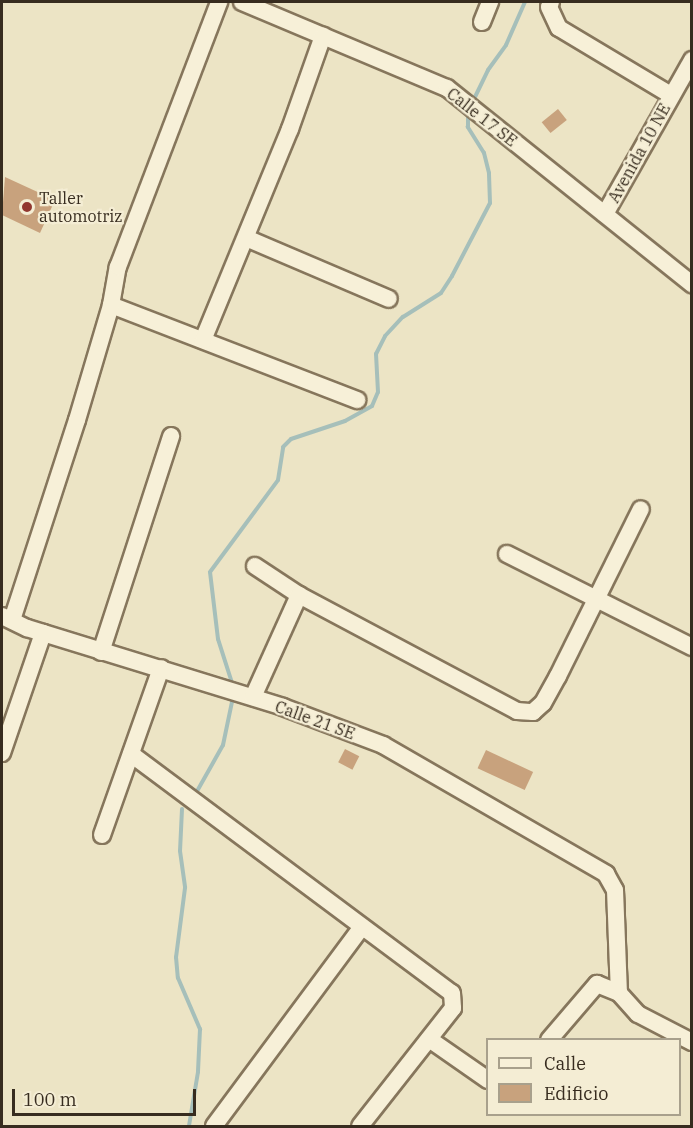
<!DOCTYPE html>
<style>
body{margin:0}
#map{position:relative;width:693px;height:1128px;overflow:hidden;background:#ece4c5;font-family:"IBM Plex Serif",serif}
div>[style]{position:absolute}
[style*='--x']{left:calc(var(--x)*1px);top:calc(var(--y)*1px);width:calc(var(--w)*1px);rotate:calc(var(--a)*1deg)}
.stream>*{height:4px;margin:-2px;padding:0 2px;transform-origin:2px;border-radius:2px;background:#a6bfba}
.building>*{inset:0;background:#c8a27d;transform-origin:0 0}
.roads{filter:drop-shadow(2px 0 #86765c) drop-shadow(-2px 0 #86765c) drop-shadow(0 2px #86765c) drop-shadow(0 -2px #86765c)}
.minor>*{height:16px;margin:-8px;padding:0 8px;transform-origin:8px;border-radius:8px;background:#f7f0d8}
.dots>*{width:16px;height:16px;translate:-50% -50%;box-sizing:border-box;border:3px solid #f4edd4;border-radius:50%}
span{translate:-50% -50%;white-space:nowrap;text-align:center;line-height:1.15;-webkit-text-stroke:4.5px #f4edd4;paint-order:stroke}
.street-label{font-size:16px;color:#372c1f}
.poi-label{font-size:16px;color:#372c1f}
.left{translate:0 -50%;text-align:left}
.frame{position:absolute;inset:0;border:3px solid #372c1f;pointer-events:none}
.legend{position:absolute;left:486px;top:1038px;width:195px;height:78px;box-sizing:border-box;background:#f4edd4;border:2px solid #a8a08c;margin:0;padding:8px 10px;list-style:none;font-size:18px;color:#372c1f}
.legend li{display:flex;align-items:center;gap:12px;height:30px}
.legend b{width:30px;border:2px solid #a8a08c}
.scale{position:absolute;left:12px;top:1089px;width:184px;height:27px;box-sizing:border-box;border:3px solid #372c1f;border-top:0;padding-left:8px;font-size:18px;line-height:21px;white-space:nowrap;color:#372c1f;-webkit-text-stroke:4px #f4edd4;paint-order:stroke}
</style>
<div id="map">
<div class="stream">
<i style="--x:474;--y:99;--w:32;--a:-64"></i>
<i style="--x:488;--y:70;--w:31;--a:-54"></i>
<i style="--x:506;--y:45;--w:47;--a:-66.2"></i>
<i style="--x:233;--y:686;--w:49;--a:-107.7"></i>
<i style="--x:218;--y:639;--w:67;--a:-96.8"></i>
<i style="--x:210;--y:572;--w:114;--a:-53.5"></i>
<i style="--x:278;--y:480;--w:33;--a:-81"></i>
<i style="--x:283;--y:447;--w:11;--a:-45"></i>
<i style="--x:291;--y:439;--w:57;--a:-18.4"></i>
<i style="--x:345;--y:421;--w:31;--a:-29"></i>
<i style="--x:372;--y:406;--w:15;--a:-67"></i>
<i style="--x:378;--y:392;--w:38;--a:-93"></i>
<i style="--x:376;--y:354;--w:20;--a:-63"></i>
<i style="--x:385;--y:336;--w:26;--a:-47"></i>
<i style="--x:403;--y:317;--w:45;--a:-32.3"></i>
<i style="--x:441;--y:293;--w:20;--a:-57"></i>
<i style="--x:452;--y:276;--w:82;--a:-62.5"></i>
<i style="--x:490;--y:203;--w:30;--a:-92"></i>
<i style="--x:489;--y:173;--w:21;--a:-104"></i>
<i style="--x:484;--y:153;--w:31;--a:-122"></i>
<i style="--x:468;--y:127;--w:14;--a:-90"></i>
<i style="--x:196;--y:793;--w:55;--a:-60.6"></i>
<i style="--x:223;--y:745;--w:44;--a:-78.2"></i>
<i style="--x:182;--y:809;--w:42;--a:92.7"></i>
<i style="--x:180;--y:851;--w:37;--a:82"></i>
<i style="--x:185;--y:888;--w:70;--a:97.4"></i>
<i style="--x:176;--y:957;--w:21;--a:85"></i>
<i style="--x:178;--y:978;--w:56;--a:66.7"></i>
<i style="--x:200;--y:1029;--w:43;--a:92.7"></i>
<i style="--x:198;--y:1072;--w:55;--a:99.5"></i>
</div>
<div class="building">
<i style="left:558px;top:109px;width:14px;height:21px;rotate:51deg"></i>
<i style="clip-path:polygon(5px 177px,55px 200px,40px 233px,2px 215px)"></i>
<i style="left:345px;top:749px;width:16px;height:15px;rotate:27deg"></i>
<i style="left:486px;top:750px;width:52px;height:20px;rotate:25deg"></i>
</div>
<div class="roads">
<div class="minor">
<i style="--x:242;--y:2;--w:222;--a:22.8"></i>
<i style="--x:447;--y:88;--w:314;--a:38.7"></i>
<i style="--x:551;--y:2;--w:5;--a:112"></i>
<i style="--x:549;--y:7;--w:23;--a:65"></i>
<i style="--x:559;--y:28;--w:131;--a:30.9"></i>
<i style="--x:482;--y:22;--w:22;--a:-68"></i>
<i style="--x:605;--y:214;--w:177;--a:-60.5"></i>
<i style="--x:246;--y:238;--w:155;--a:23.1"></i>
<i style="--x:111;--y:305;--w:264;--a:21.1"></i>
<i style="--x:203;--y:340;--w:228;--a:-67.6"></i>
<i style="--x:290;--y:129;--w:99;--a:-70.5"></i>
<i style="--x:507;--y:554;--w:207;--a:26.7"></i>
<i style="--x:255;--y:566;--w:53;--a:33.4"></i>
<i style="--x:299;--y:595;--w:247;--a:28"></i>
<i style="--x:517;--y:711;--w:16;--a:4"></i>
<i style="--x:533;--y:712;--w:13;--a:-42"></i>
<i style="--x:543;--y:703;--w:31;--a:-61"></i>
<i style="--x:558;--y:676;--w:186;--a:-63.6"></i>
<i style="--x:2;--y:616;--w:28;--a:26"></i>
<i style="--x:27;--y:628;--w:268;--a:17.1"></i>
<i style="--x:283;--y:707;--w:107;--a:20.8"></i>
<i style="--x:383;--y:745;--w:258;--a:30"></i>
<i style="--x:606;--y:874;--w:18;--a:61"></i>
<i style="--x:615;--y:890;--w:103;--a:87.8"></i>
<i style="--x:619;--y:993;--w:28;--a:48"></i>
<i style="--x:638;--y:1014;--w:61;--a:27.4"></i>
<i style="--x:12;--y:620;--w:210;--a:-72"></i>
<i style="--x:77;--y:420;--w:120;--a:-73.5"></i>
<i style="--x:111;--y:305;--w:39;--a:-80"></i>
<i style="--x:118;--y:267;--w:284;--a:-69.1"></i>
<i style="--x:101;--y:652;--w:227;--a:-72"></i>
<i style="--x:253;--y:697;--w:112;--a:-65.7"></i>
<i style="--x:2;--y:753;--w:127;--a:-71.1"></i>
<i style="--x:131;--y:754;--w:400;--a:36.7"></i>
<i style="--x:452;--y:993;--w:15;--a:86"></i>
<i style="--x:453;--y:1008;--w:150;--a:128.2"></i>
<i style="--x:102;--y:835;--w:177;--a:-70.5"></i>
<i style="--x:429;--y:1039;--w:72;--a:34.8"></i>
<i style="--x:549;--y:1040;--w:74;--a:-49.4"></i>
<i style="--x:597;--y:984;--w:24;--a:22"></i>
<i style="--x:214;--y:1126;--w:247;--a:-53.4"></i>
</div>
</div>
<div class="dots">
<i style="left:27px;top:207px;background:#92372f"></i>
</div>
<div class="street-label">
<span style="left:482px;top:117px;rotate:38deg">Calle 17 SE</span>
<span style="left:639px;top:153px;rotate:-61deg">Avenida 10 NE</span>
<span style="left:315px;top:720px;rotate:20deg">Calle 21 SE</span>
</div>
<div class="poi-label">
<span class="left" style="left:39px;top:207px">Taller<br>automotriz</span>
</div>
<div class="frame"></div>
<ul class="legend">
<li><b style="height:8px;background:#f7f0d8"></b>Calle</li>
<li><b style="height:16px;background:#c8a27d"></b>Edificio</li>
</ul>
<div class="scale">100 m</div>
</div>
